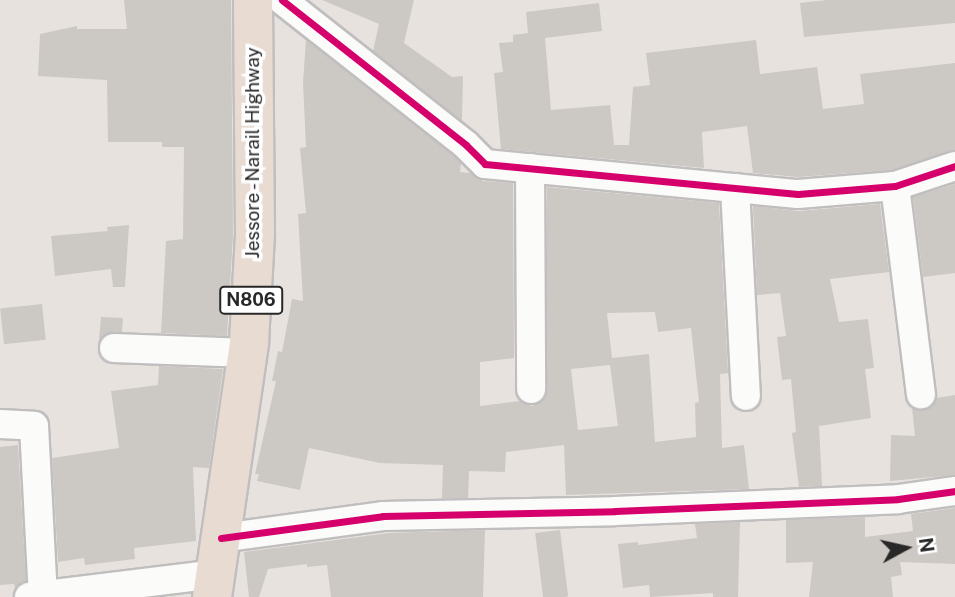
<!DOCTYPE html>
<style>
body{margin:0}
#map{position:relative;width:955px;height:597px;overflow:hidden;background:#e7e2dd;font-family:"Public Sans",sans-serif}
div>[style]{position:absolute}
[style*='--x']{left:calc(var(--x)*1px);top:calc(var(--y)*1px);width:calc(var(--w)*1px);rotate:calc(var(--a)*1deg)}
.building>*{inset:0;background:#ccc8c4;transform-origin:0 0}
.roads{filter:drop-shadow(2px 0 #c0bebf) drop-shadow(-2px 0 #c0bebf) drop-shadow(0 2px #c0bebf) drop-shadow(0 -2px #c0bebf)}
.minor>*{height:28px;margin:-14px;padding:0 14px;transform-origin:14px;border-radius:14px;background:#fbfbfa}
.highway>*{height:38px;margin:-19px;padding:0 19px;transform-origin:19px;border-radius:19px;background:#e8dbd2}
.cycleway>*{height:7px;margin:-3.5px;padding:0 3.5px;transform-origin:3.5px;border-radius:3.5px;background:#d6006c}
span{translate:-50% -50%;white-space:nowrap;text-align:center;line-height:1.15;-webkit-text-stroke:7px #fff;paint-order:stroke}
.shield-label span{padding:2px 5px;background:#fff;border:2px solid;border-radius:5px;-webkit-text-stroke-width:0}
.shield-label{font-size:18px;color:#282828;font-weight:700}
.street-label{font-size:19px;color:#282828}
.north{position:absolute;left:871px;top:513px;width:70px;height:70px;-webkit-text-stroke:5px #fff;paint-order:stroke;rotate:82deg;font-size:19px;font-weight:700;line-height:28px;text-align:center;color:#282828}
.north::after{content:'';display:block;margin:auto;width:24px;height:32px;background:#282828;clip-path:polygon(50% 0,100% 100%,50% 72%,0 100%)}
</style>
<div id="map">
<div class="building">
<i style="clip-path:polygon(124px 0,231px 0,233px 235px,227px 336px,161px 333px,166px 241px,183px 239px,184px 147px,162px 147px,162px 142px,108px 142px,107px 80px,38px 76px,40px 34px,77px 26px,77px 29px,127px 29px)"></i>
<i style="clip-path:polygon(322px 0,414px 0,404px 43px,452px 77px,463px 76px,462px 121px,373px 51px,379px 24px)"></i>
<i style="clip-path:polygon(827px 0,955px 0,955px 23px,804px 37px,800px 3px)"></i>
<i style="clip-path:polygon(599px 3px,602px 31px,545px 38px,551px 110px,610px 105px,614px 145px,629px 145px,633px 87px,650px 85px,646px 53px,756px 40px,760px 74px,817px 67px,823px 109px,864px 104px,860px 74px,955px 63px,955px 150px,892px 170px,798px 177px,753px 173px,747px 126px,702px 132px,704px 168px,501px 149px,494px 73px,503px 72px,499px 43px,513px 42px,513px 35px,528px 33px,526px 12px)"></i>
<i style="clip-path:polygon(evenodd,306px 40px,455px 157px,461px 163px,460px 172px,470px 173px,483px 181px,513px 183px,514px 358px,480px 362px,480px 406px,521px 401px,532px 406px,546px 397px,547px 187px,719px 203px,728px 373px,720px 374px,722px 448px,744px 445px,749px 489px,566px 495px,564px 445px,506px 452px,505px 472px,469px 471px,468px 498px,442px 498px,443px 465px,380px 463px,309px 448px,300px 490px,257px 481px,259px 474px,255px 474px,276px 381px,272px 381px,278px 351px,282px 352px,292px 299px,303px 301px,298px 214px,306px 213px,300px 148px,306px 147px,303px 82px,306px 40px,655px 312px,658px 332px,691px 328px,699px 402px,695px 403px,696px 437px,655px 442px,649px 354px,612px 358px,607px 313px,655px 312px,306px 40px,610px 365px,618px 426px,578px 430px,571px 369px,610px 365px)"></i>
<i style="clip-path:polygon(955px 184px,955px 273px,923px 277px,913px 197px)"></i>
<i style="clip-path:polygon(880px 204px,889px 272px,830px 279px,839px 322px,868px 319px,874px 368px,865px 369px,871px 418px,819px 426px,822px 486px,799px 487px,792px 433px,796px 432px,791px 379px,782px 380px,777px 337px,786px 336px,780px 293px,757px 295px,753px 206px,799px 211px)"></i>
<i style="clip-path:polygon(129px 225px,125px 287px,113px 287px,111px 269px,55px 276px,51px 236px,108px 231px,107px 227px)"></i>
<i style="left:42px;top:304px;width:36px;height:42px;rotate:84deg"></i>
<i style="clip-path:polygon(101px 317px,123px 318px,122px 332px,107px 333px,99px 340px)"></i>
<i style="clip-path:polygon(159px 366px,223px 369px,209px 468px,193px 467px,196px 541px,134px 548px,135px 559px,85px 565px,84px 558px,58px 562px,52px 458px,119px 448px,111px 391px,158px 385px)"></i>
<i style="clip-path:polygon(955px 395px,955px 475px,890px 481px,891px 435px,915px 436px,912px 407px,924px 410px,932px 407px,937px 398px)"></i>
<i style="clip-path:polygon(18px 445px,26px 581px,15px 587px,14px 584px,0 585px,0 447px)"></i>
<i style="clip-path:polygon(955px 508px,955px 564px,900px 562px,902px 575px,891px 577px,893px 597px,809px 597px,813px 562px,786px 563px,786px 520px,865px 517px,865px 537px,913px 531px,911px 514px)"></i>
<i style="clip-path:polygon(740px 522px,738px 597px,713px 597px,713px 593px,650px 597px,649px 585px,623px 588px,618px 544px,638px 542px,638px 545px,697px 538px,695px 524px)"></i>
<i style="clip-path:polygon(485px 530px,483px 597px,331px 597px,327px 565px,307px 567px,307px 564px,268px 569px,259px 597px,249px 597px,244px 552px,389px 533px)"></i>
<i style="left:560px;top:530px;width:67px;height:25px;rotate:83deg"></i>
</div>
<div class="roads">
<div class="minor">
<i style="--x:282;--y:0;--w:234;--a:38.2"></i>
<i style="--x:466;--y:145;--w:27;--a:45"></i>
<i style="--x:485;--y:164;--w:314;--a:5.5"></i>
<i style="--x:798;--y:194;--w:97;--a:-4.7"></i>
<i style="--x:895;--y:186;--w:63;--a:-18.4"></i>
<i style="--x:530;--y:168;--w:221;--a:89.7"></i>
<i style="--x:895;--y:186;--w:210;--a:82.9"></i>
<i style="--x:735;--y:188;--w:208;--a:87"></i>
<i style="--x:114;--y:348;--w:134;--a:2.1"></i>
<i style="--x:0;--y:424;--w:34;--a:3"></i>
<i style="--x:34;--y:426;--w:169;--a:87"></i>
<i style="--x:221;--y:538;--w:163;--a:-7.7"></i>
<i style="--x:383;--y:516;--w:232;--a:-1.2"></i>
<i style="--x:615;--y:511;--w:283;--a:-2.4"></i>
<i style="--x:898;--y:499;--w:58;--a:-8"></i>
<i style="--x:29;--y:597;--w:188;--a:-7"></i>
</div>
<div class="highway">
<i style="--x:212;--y:597;--w:258;--a:-81.7"></i>
<i style="--x:249;--y:342;--w:109;--a:-86.8"></i>
<i style="--x:255;--y:233;--w:233;--a:-90.5"></i>
</div>
</div>
<div class="cycleway">
<i style="--x:282;--y:0;--w:234;--a:38.2"></i>
<i style="--x:466;--y:145;--w:27;--a:45"></i>
<i style="--x:485;--y:164;--w:314;--a:5.5"></i>
<i style="--x:798;--y:194;--w:97;--a:-4.7"></i>
<i style="--x:895;--y:186;--w:63;--a:-18.4"></i>
<i style="--x:221;--y:538;--w:163;--a:-7.7"></i>
<i style="--x:383;--y:516;--w:232;--a:-1.2"></i>
<i style="--x:615;--y:511;--w:283;--a:-2.4"></i>
<i style="--x:898;--y:499;--w:58;--a:-8"></i>
</div>
<div class="shield-label">
<span style="left:251px;top:300px">N806</span>
</div>
<div class="street-label">
<span style="left:253px;top:153px;rotate:-90deg">Jessore - Narail Highway</span>
</div>
<div class="north">N</div>
</div>
